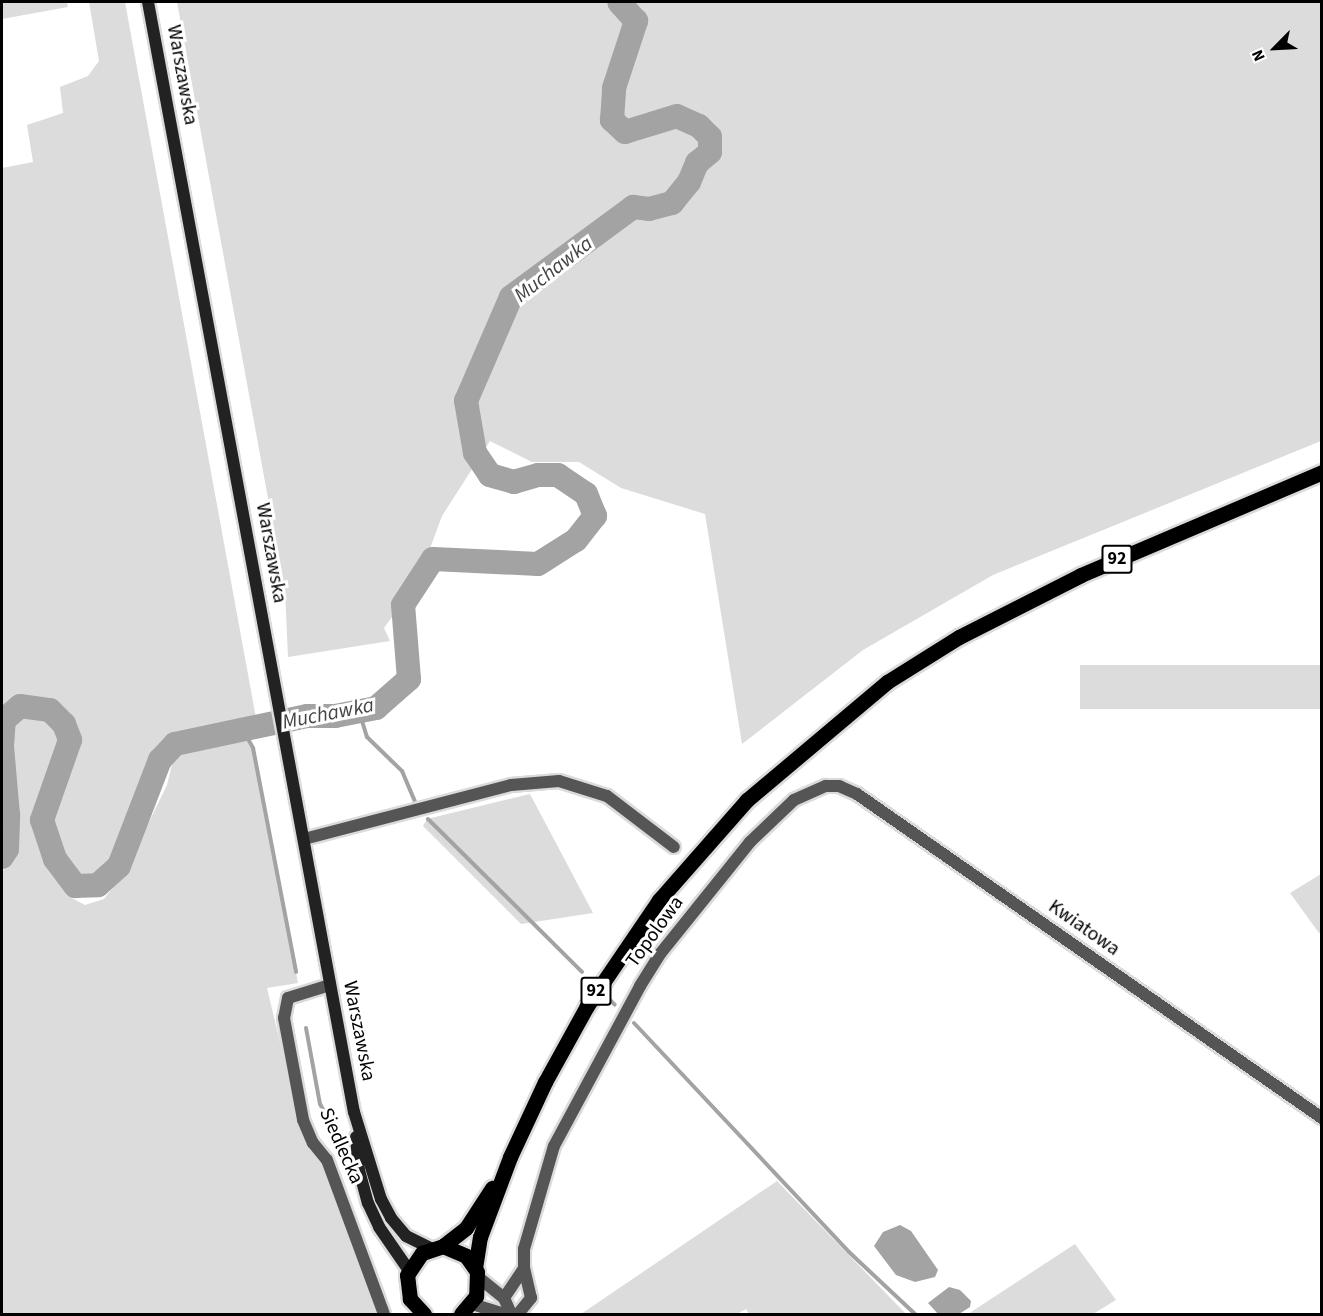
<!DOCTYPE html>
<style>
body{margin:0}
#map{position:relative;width:1323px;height:1316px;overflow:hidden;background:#fff;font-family:"Source Sans 3",sans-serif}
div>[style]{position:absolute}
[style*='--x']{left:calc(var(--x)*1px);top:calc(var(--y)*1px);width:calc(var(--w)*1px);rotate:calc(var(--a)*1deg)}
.green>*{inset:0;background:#dcdcdc;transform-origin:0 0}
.water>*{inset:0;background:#a3a3a3}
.stream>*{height:4px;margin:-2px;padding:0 2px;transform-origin:2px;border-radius:2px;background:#a3a3a3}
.river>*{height:24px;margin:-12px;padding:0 12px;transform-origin:12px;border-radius:12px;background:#a3a3a3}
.roads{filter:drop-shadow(2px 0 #dbdbdb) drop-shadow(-2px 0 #dbdbdb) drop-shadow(0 2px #dbdbdb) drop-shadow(0 -2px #dbdbdb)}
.street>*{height:12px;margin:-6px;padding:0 6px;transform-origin:6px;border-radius:6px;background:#555}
.secondary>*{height:12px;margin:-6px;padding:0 6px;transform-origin:6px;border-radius:6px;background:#222}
.primary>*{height:15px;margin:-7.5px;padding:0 7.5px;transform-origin:7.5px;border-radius:7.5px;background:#000}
span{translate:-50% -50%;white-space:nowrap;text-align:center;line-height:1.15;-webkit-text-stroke:6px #fff;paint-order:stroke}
.shield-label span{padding:2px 4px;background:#fff;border:2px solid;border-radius:4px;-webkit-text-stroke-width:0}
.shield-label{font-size:18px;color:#000;font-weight:700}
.street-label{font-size:20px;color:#000}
.water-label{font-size:21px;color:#444;font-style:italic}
.frame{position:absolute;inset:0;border:3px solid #000;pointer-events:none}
.north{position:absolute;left:1245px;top:18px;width:60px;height:60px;-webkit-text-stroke:4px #fff;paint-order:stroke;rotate:246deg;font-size:16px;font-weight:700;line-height:24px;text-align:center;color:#000}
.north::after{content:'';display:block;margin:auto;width:21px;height:27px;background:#000;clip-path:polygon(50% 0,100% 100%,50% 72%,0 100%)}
</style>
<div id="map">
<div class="green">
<i style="clip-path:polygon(2px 2px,67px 2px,68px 7px,2px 19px)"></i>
<i style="clip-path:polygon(89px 2px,125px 2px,256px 718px,171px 740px,158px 753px,142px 785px,110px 866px,80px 881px,64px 864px,50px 828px,61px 780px,75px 744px,71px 720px,50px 701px,18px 701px,2px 720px,2px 168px,33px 162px,27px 125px,63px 113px,60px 87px,88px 76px,99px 61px)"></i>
<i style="clip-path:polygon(177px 2px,1321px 2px,1321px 441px,993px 575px,863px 650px,742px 744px,705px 514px,621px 488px,579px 462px,532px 462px,490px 441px,442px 516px,418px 581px,384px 628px,390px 641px,288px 657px,285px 591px)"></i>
<i style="left:1321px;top:665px;width:44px;height:241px;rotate:90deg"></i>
<i style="clip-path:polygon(21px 713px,51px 715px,61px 729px,65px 743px,37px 808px,41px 841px,50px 863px,66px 895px,85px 905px,104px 899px,124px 873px,167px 785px,172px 764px,184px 749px,244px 733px,253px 748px,298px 983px,267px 988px,303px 1138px,322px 1167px,376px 1314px,2px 1314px,2px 872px,10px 863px,14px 843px,5px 744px,12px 720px)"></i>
<i style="clip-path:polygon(530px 794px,593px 913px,521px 924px,423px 826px,427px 819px)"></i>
<i style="clip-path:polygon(1321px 874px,1322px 932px,1319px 933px,1290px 893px)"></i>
<i style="clip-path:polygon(777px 1181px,906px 1314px,749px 1314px,746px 1309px,737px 1314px,581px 1314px)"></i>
<i style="clip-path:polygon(1075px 1244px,1116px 1300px,1093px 1314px,968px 1314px)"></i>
</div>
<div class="water">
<i style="clip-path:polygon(900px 1225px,911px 1231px,938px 1270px,935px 1277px,915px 1282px,896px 1275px,874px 1246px,883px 1232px)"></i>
<i style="clip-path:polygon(949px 1287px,960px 1290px,971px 1301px,970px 1307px,959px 1314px,938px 1314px,928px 1303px)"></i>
</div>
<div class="stream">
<i style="--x:359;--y:711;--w:27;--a:73"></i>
<i style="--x:367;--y:737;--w:49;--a:44.2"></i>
<i style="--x:402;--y:771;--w:33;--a:67"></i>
<i style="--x:242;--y:728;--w:23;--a:61"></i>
<i style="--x:253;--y:748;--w:228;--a:79.1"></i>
<i style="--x:428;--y:819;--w:217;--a:44.8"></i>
<i style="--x:609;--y:999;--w:8;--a:45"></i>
<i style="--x:634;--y:1023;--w:314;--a:46.8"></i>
<i style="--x:849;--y:1252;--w:91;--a:43.2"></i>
<i style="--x:306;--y:1028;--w:77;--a:79.6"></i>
<i style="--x:320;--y:1104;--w:13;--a:61"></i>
</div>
<div class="river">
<i style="--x:2;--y:857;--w:9;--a:-58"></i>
<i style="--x:7;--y:849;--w:34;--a:-88"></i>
<i style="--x:8;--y:815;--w:69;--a:-95"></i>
<i style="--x:2;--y:746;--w:26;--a:-86"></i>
<i style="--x:4;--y:720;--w:21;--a:-41"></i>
<i style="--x:20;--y:706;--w:30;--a:8"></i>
<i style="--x:50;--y:710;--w:20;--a:45"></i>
<i style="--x:64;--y:724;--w:17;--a:69"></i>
<i style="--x:70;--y:740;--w:85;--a:109.3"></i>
<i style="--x:42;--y:820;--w:41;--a:71.6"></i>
<i style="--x:55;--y:859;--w:34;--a:53"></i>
<i style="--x:75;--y:886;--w:23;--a:-2"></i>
<i style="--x:98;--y:885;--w:28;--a:-42"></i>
<i style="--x:119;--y:866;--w:114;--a:-68.9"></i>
<i style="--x:160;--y:760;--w:22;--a:-47"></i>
<i style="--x:175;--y:744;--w:135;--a:-12"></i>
<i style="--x:307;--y:716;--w:28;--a:0"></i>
<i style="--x:335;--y:716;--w:42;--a:-11"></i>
<i style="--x:376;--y:708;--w:44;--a:-41.3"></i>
<i style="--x:409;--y:679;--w:74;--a:-94.6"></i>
<i style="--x:403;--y:605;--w:55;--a:-56.9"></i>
<i style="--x:433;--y:559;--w:105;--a:2.7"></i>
<i style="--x:538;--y:564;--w:45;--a:-32.3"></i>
<i style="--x:576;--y:540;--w:31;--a:-52"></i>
<i style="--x:595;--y:516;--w:24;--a:-112"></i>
<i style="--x:586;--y:494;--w:34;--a:-146"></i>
<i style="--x:558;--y:475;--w:20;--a:180"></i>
<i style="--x:538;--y:475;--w:25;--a:164"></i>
<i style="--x:514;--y:482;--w:25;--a:-164"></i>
<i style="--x:490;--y:475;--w:27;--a:-124"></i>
<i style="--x:475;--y:453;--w:53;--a:-99.8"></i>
<i style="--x:466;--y:401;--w:113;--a:-66.6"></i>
<i style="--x:511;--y:297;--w:152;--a:-36.4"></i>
<i style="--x:633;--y:207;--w:16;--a:7"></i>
<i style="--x:649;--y:209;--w:24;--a:-15"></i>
<i style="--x:672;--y:203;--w:27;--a:-51"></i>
<i style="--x:689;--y:182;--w:21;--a:-67"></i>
<i style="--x:697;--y:163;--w:17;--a:-40"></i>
<i style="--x:710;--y:152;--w:15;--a:-90"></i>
<i style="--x:710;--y:137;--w:16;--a:-135"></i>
<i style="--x:699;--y:126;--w:24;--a:-156"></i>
<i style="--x:677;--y:116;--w:54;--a:162.9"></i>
<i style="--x:625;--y:132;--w:18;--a:-137"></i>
<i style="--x:612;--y:120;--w:32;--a:-86"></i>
<i style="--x:614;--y:88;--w:71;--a:-71.8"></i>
<i style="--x:636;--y:21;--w:25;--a:-132"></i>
</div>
<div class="roads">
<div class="street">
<i style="--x:304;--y:839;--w:214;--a:-14.6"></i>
<i style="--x:511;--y:785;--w:48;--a:-4.8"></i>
<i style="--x:559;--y:781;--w:50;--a:17.4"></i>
<i style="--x:607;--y:796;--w:84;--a:37.3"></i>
<i style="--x:330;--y:985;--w:44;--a:162.8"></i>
<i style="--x:288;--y:998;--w:20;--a:101"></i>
<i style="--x:284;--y:1018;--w:104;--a:79.4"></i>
<i style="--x:303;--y:1120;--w:25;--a:67"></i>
<i style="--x:313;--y:1143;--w:22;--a:51"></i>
<i style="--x:327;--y:1160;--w:164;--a:69.7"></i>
<i style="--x:478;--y:1277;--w:33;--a:39"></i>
<i style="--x:504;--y:1298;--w:17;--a:66"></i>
<i style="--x:504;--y:1298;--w:36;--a:-56"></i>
<i style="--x:472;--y:1304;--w:34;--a:17"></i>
<i style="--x:518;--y:1314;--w:21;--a:-51"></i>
<i style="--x:531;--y:1298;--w:31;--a:-103"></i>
<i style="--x:524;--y:1268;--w:19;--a:-90"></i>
<i style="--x:524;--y:1249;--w:107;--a:-73.8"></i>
<i style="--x:554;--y:1146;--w:182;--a:-61.7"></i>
<i style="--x:640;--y:986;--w:38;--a:-58"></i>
<i style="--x:660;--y:954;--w:144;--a:-51.2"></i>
<i style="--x:750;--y:842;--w:61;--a:-43.7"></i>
<i style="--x:794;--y:800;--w:35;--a:-24"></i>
<i style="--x:826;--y:786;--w:13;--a:0"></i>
<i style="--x:839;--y:786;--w:20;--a:24"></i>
<i style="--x:857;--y:794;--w:567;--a:34.87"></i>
</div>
<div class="secondary">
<i style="--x:148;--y:2;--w:1129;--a:79.49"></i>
<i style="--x:354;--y:1112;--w:91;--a:72.8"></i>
<i style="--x:381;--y:1199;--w:21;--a:62"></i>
<i style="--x:391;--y:1218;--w:23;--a:50"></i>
<i style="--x:406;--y:1236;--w:28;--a:26"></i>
<i style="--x:356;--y:1137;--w:33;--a:85"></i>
<i style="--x:359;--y:1170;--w:34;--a:75"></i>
<i style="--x:368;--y:1203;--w:26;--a:65"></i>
<i style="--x:379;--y:1227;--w:51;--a:55.4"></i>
</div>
<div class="primary">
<i style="--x:443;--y:1246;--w:29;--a:-38"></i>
<i style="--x:466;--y:1228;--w:48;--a:-57"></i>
<i style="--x:475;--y:1268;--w:31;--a:-81"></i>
<i style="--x:480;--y:1237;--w:85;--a:-69.4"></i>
<i style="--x:510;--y:1157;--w:83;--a:-65"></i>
<i style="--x:545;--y:1082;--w:87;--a:-61.1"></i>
<i style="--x:587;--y:1006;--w:128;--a:-55.8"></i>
<i style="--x:659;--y:900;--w:133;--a:-48.7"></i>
<i style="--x:747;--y:800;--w:183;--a:-40.1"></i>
<i style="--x:887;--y:682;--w:85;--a:-32"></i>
<i style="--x:959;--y:637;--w:137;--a:-26.9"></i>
<i style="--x:1081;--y:575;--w:262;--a:-23.1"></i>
<i style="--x:424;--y:1314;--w:21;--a:-133"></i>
<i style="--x:410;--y:1299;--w:24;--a:-97"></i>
<i style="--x:407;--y:1275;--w:27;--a:-56"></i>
<i style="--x:422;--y:1253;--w:22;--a:-18"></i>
<i style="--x:443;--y:1246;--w:25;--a:23"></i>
<i style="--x:466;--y:1256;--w:19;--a:55"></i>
<i style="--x:477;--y:1272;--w:24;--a:92"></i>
<i style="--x:476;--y:1296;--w:23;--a:130"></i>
</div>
</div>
<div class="shield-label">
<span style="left:1117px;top:559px">92</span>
<span style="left:596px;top:991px">92</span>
</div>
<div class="street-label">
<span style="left:182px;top:75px;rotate:80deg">Warszawska</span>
<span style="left:271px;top:553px;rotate:80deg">Warszawska</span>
<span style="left:1084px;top:928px;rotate:35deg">Kwiatowa</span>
<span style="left:655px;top:932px;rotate:-54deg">Topolowa</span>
<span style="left:359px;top:1031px;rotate:79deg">Warszawska</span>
<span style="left:341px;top:1146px;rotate:66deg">Siedlecka</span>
</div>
<div class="water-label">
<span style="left:553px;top:269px;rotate:-38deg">Muchawka</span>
<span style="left:328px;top:713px;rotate:-11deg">Muchawka</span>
</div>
<div class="frame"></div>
<div class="north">N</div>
</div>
